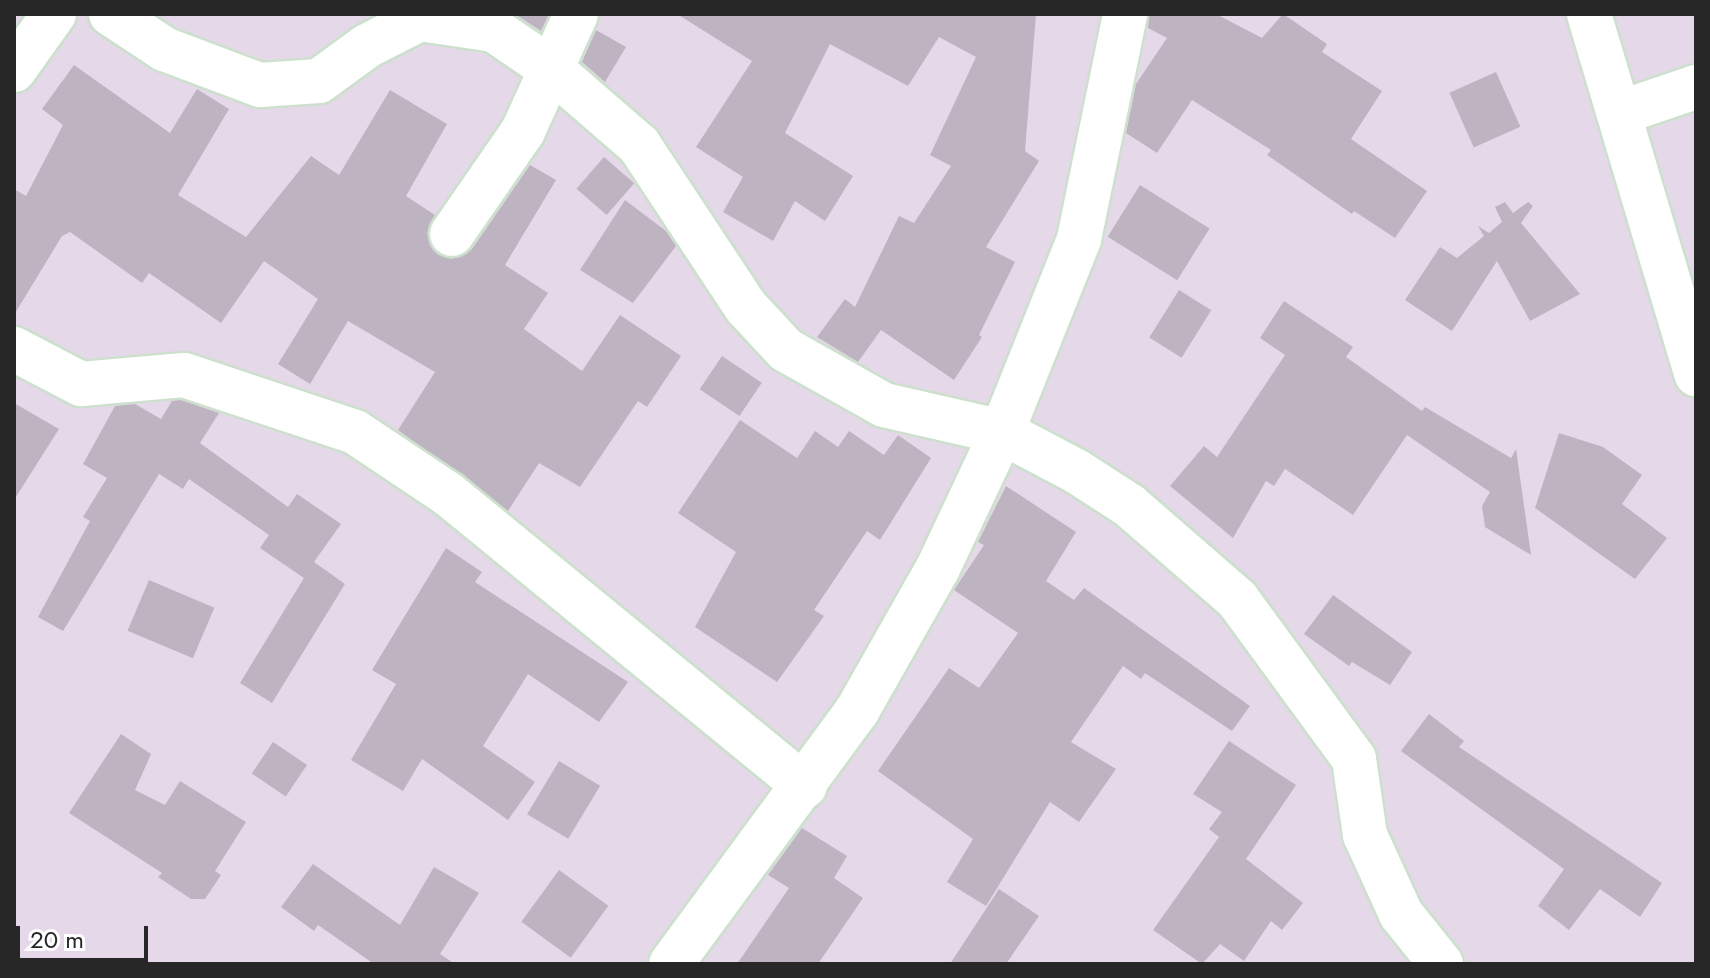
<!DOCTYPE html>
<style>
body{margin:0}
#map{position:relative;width:1710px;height:978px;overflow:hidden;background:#e5d8e9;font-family:Jost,sans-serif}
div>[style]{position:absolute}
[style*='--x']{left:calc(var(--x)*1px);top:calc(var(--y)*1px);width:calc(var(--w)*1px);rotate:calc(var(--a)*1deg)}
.building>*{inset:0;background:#beb4c1;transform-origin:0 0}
.roads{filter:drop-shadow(2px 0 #cde0cd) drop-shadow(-2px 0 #cde0cd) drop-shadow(0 2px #cde0cd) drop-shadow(0 -2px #cde0cd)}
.street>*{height:44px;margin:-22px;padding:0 22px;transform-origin:22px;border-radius:22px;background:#fff}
.secondary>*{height:44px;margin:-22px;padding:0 22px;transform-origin:22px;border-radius:22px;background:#fff}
span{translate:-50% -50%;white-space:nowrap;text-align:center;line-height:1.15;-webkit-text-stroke:8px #fff;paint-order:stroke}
.frame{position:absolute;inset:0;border:16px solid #272727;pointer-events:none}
.scale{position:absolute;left:16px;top:926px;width:132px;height:36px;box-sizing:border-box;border:4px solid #272727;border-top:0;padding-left:10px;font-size:24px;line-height:28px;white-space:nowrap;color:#272727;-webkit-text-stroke:6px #fff;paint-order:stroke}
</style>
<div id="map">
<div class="building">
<i style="clip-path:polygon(515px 14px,549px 14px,541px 31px)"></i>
<i style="clip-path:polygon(677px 14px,1036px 14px,1025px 151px,1039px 161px,986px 247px,1015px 262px,979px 335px,982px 337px,954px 380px,881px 330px,858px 362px,817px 337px,845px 299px,855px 307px,899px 216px,914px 223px,951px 166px,930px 155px,976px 57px,939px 37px,908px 86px,830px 44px,785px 133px,853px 176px,825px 221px,795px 201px,773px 241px,723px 212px,743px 177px,696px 147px,752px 61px)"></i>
<i style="clip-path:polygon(1149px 14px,1216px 14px,1262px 38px,1283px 14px,1327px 44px,1322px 52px,1382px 91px,1351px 139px,1427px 191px,1395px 238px,1354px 211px,1352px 214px,1267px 155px,1271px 150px,1192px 100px,1157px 153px,1126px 133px,1136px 84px,1167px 38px,1148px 28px)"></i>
<i style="clip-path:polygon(596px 30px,626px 47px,605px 82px,582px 62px)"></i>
<i style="clip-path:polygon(74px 65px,170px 133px,197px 89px,229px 109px,178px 195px,246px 237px,311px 156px,339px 175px,390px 90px,447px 124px,406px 196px,435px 215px,427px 233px,437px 254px,451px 259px,472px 249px,530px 165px,556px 180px,505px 265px,548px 293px,524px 329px,582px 371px,620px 315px,681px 356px,647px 407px,638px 401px,580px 487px,539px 463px,508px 511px,398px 430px,435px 372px,348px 321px,310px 384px,278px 364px,318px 299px,264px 261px,221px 323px,149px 273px,142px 283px,70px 232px,62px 236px,14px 315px,14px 189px,26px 196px,63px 125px,42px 109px)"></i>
<i style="left:1496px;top:72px;width:60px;height:51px;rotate:66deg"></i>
<i style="left:604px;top:157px;width:40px;height:42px;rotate:41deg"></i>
<i style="left:1140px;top:185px;width:82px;height:61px;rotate:32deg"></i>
<i style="clip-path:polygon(625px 200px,666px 231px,676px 246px,633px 303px,580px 270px)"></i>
<i style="clip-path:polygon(1505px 202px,1513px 213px,1528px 202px,1533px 206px,1521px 223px,1580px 294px,1530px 321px,1497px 261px,1452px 331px,1405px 300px,1440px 247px,1457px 258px,1484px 236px,1478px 226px,1489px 233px,1502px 222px,1495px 207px)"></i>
<i style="left:1179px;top:290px;width:38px;height:56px;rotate:32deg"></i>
<i style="clip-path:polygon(1284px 301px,1353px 347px,1346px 357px,1422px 411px,1425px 407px,1511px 458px,1516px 449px,1531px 555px,1485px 527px,1482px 506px,1490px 492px,1407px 435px,1353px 515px,1285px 469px,1274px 486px,1266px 481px,1233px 538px,1170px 486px,1204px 446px,1217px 457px,1285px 355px,1260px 338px)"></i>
<i style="left:722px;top:356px;width:48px;height:40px;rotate:34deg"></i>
<i style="clip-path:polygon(181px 400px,219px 413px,200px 443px,288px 507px,297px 494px,341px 524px,314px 562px,345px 584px,272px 703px,240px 683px,304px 578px,260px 548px,269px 535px,189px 479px,183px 489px,159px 474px,63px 631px,38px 617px,90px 521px,83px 517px,107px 478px,83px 464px,115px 406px,135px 404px,161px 419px,172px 401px)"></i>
<i style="clip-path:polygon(14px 403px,59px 429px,14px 500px)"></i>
<i style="clip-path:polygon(740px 420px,797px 458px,815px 431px,838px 447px,849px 431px,884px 455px,898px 435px,931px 458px,880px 540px,867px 531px,814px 610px,824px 616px,777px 682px,695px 627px,736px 552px,678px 513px)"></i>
<i style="clip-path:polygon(1559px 433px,1603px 447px,1642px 475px,1622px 504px,1667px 538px,1635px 579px,1535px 508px)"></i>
<i style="clip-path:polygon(1006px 486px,1076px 532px,1046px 581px,1074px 600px,1084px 588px,1250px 706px,1232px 731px,1145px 673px,1141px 679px,1123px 666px,1071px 742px,1116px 769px,1079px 822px,1050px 802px,986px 906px,947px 882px,973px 839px,878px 771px,949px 668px,979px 688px,1018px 633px,954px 590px,984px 545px,978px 542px)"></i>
<i style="clip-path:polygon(446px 548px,482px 572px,475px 582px,628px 682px,599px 722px,528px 674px,483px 746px,535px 782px,508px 820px,422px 759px,403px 791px,351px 760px,396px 684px,372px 670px)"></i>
<i style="left:149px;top:580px;width:71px;height:55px;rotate:23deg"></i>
<i style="clip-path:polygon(1333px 595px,1412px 652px,1390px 685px,1352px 662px,1349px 666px,1304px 634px)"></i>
<i style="clip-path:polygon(1429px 714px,1464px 741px,1459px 747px,1662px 883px,1640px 917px,1600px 889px,1569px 930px,1538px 906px,1564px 869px,1401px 751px)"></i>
<i style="clip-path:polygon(121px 734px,151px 754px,135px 790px,165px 805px,180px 781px,246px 822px,215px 871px,221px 875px,205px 899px,191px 899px,158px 877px,162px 873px,69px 813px)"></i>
<i style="clip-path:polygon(1229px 741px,1296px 785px,1246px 859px,1303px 903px,1282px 930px,1271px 921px,1244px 961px,1220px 944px,1202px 964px,1153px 930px,1219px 837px,1209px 829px,1222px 812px,1193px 794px)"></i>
<i style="left:273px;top:742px;width:41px;height:38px;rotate:34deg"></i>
<i style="left:559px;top:761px;width:48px;height:62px;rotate:31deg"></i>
<i style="clip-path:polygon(802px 828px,847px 856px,834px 878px,863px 898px,818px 964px,737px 964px,789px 888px,768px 875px)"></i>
<i style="clip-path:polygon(313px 864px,400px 925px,434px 867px,479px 893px,440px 954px,455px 964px,374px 964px,318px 925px,314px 931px,281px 907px)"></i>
<i style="left:559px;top:870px;width:61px;height:64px;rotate:36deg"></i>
<i style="clip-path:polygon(999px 889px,1039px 916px,1006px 964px,950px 964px)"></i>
</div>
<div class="roads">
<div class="street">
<i style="--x:111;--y:14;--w:64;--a:33.4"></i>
<i style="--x:164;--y:49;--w:103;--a:20.6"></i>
<i style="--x:260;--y:85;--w:59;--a:-3.9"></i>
<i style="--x:319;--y:81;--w:59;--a:-36.1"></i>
<i style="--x:367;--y:46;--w:59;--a:-27"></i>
<i style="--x:420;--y:19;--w:75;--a:8.5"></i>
<i style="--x:494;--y:30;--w:68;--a:34.2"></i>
<i style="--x:550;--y:68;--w:118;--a:40.9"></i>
<i style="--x:639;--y:145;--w:194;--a:56.6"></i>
<i style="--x:746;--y:307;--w:59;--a:47.1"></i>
<i style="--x:786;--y:350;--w:112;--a:29.3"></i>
<i style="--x:884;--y:405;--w:121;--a:12.9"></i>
<i style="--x:1002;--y:432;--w:84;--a:27.8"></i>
<i style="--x:1076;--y:471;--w:64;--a:32.9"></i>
<i style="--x:1130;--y:506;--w:142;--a:41"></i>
<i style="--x:1237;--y:599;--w:198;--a:53.8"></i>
<i style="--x:1354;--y:759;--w:77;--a:81.8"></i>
<i style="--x:1365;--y:835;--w:87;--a:65.5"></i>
<i style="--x:1401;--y:914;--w:64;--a:51.3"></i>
<i style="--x:14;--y:70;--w:69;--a:-54.5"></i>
<i style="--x:1619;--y:113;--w:81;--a:-18.7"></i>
<i style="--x:452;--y:234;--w:125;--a:-55.4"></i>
<i style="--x:523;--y:131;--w:128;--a:-65.6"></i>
<i style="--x:14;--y:349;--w:76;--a:27.6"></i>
<i style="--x:81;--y:384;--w:103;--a:-5"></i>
<i style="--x:184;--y:375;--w:180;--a:18.4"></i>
<i style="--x:355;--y:432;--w:112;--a:33.7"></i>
<i style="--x:448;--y:494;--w:461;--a:39.3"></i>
<i style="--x:671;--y:964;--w:314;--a:-53.7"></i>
<i style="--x:857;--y:711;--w:164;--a:-60.5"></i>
<i style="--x:938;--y:568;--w:150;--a:-64.8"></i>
<i style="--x:1002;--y:432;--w:208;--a:-68.2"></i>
<i style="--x:1079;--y:239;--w:230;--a:-78.4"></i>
</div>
<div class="secondary">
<i style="--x:1589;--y:14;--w:376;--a:73.4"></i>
</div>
</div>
<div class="frame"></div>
<div class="scale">20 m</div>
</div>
